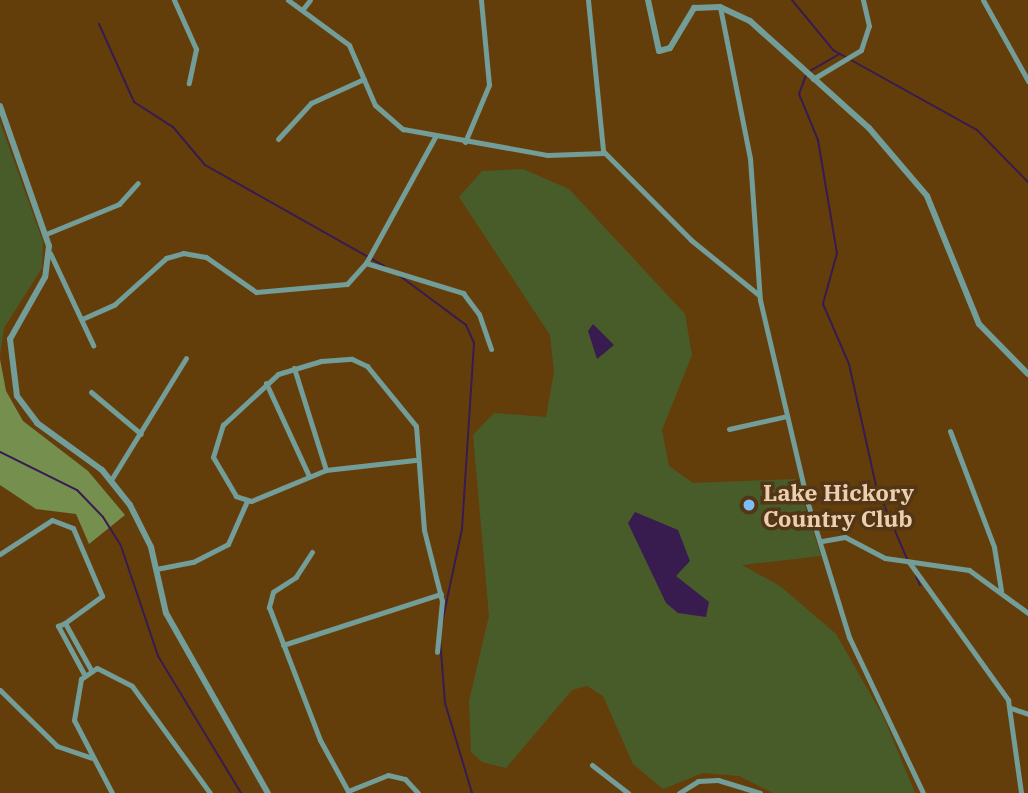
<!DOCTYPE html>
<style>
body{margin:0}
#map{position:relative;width:1028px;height:793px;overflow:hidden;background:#643e0a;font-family:"IBM Plex Serif",serif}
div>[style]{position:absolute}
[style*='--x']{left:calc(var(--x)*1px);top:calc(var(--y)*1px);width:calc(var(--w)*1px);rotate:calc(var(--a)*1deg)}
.green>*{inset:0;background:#485c29}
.forest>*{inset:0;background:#748f4e}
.water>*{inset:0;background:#381b4f}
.stream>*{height:2px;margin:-1px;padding:0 1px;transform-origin:1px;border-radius:1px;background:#381b4f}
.minor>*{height:5px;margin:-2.5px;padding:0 2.5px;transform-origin:2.5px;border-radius:2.5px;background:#739d98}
.tertiary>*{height:6px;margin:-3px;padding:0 3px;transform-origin:3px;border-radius:3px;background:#739d98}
.dots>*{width:19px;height:19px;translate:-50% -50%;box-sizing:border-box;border:4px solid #523616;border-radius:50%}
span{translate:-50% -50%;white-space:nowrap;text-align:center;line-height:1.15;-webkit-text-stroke:7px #523616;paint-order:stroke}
.poi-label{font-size:23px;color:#ecceb1;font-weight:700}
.left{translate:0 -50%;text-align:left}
</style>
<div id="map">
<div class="green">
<i style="clip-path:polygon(0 122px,43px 242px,42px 268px,4px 328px,0 356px)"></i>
<i style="clip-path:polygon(523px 169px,569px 189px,685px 314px,692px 355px,662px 430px,669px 466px,693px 483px,796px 479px,821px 556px,742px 565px,780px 586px,836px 634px,884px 718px,915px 793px,773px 793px,739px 776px,703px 773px,663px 789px,633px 764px,603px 696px,587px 686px,572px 690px,506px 768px,482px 762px,471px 752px,469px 701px,489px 616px,473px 435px,494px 413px,546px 417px,554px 372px,550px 335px,459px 197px,482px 171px)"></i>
</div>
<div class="forest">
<i style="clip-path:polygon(0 359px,6px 391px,23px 421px,88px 471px,125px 515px,89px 544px,76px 514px,36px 509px,0 485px)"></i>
</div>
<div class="water">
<i style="clip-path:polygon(593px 324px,614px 345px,597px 359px,588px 331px)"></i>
<i style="clip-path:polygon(635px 512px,678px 530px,690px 561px,676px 576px,709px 602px,706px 617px,678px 613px,666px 603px,628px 523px)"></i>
</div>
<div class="stream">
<i style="--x:792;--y:0;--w:65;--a:50.6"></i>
<i style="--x:833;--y:50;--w:165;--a:29.1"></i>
<i style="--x:977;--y:130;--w:73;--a:45.6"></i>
<i style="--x:99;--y:24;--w:85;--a:65.8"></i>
<i style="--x:134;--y:102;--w:46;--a:32.7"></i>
<i style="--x:173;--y:127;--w:50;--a:49.9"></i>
<i style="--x:205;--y:165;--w:206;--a:29.4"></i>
<i style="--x:810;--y:71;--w:34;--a:-30"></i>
<i style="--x:806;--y:75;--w:20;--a:110"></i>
<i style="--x:799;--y:94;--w:50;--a:67.6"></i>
<i style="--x:818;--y:140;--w:115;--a:80.5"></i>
<i style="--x:837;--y:253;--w:53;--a:105.4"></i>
<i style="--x:823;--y:304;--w:65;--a:66.6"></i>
<i style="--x:849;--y:364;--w:125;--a:77.5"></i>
<i style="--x:876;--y:486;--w:79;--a:67"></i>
<i style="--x:400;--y:276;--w:82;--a:36.6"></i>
<i style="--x:466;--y:325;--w:20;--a:66"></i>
<i style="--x:474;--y:343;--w:186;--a:93.7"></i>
<i style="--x:462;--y:529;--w:96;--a:102"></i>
<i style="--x:0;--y:452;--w:86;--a:26.3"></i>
<i style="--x:77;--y:490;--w:37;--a:46"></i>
<i style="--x:103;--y:517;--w:34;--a:58"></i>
<i style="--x:121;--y:546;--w:116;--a:71.4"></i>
<i style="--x:158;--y:656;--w:160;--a:58.8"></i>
<i style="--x:916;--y:576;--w:10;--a:66"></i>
<i style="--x:440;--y:639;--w:64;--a:85.5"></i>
<i style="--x:445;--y:703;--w:94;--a:73.3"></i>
</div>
<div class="minor">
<i style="--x:174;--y:0;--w:54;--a:65.8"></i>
<i style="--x:196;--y:49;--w:35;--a:102"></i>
<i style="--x:288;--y:0;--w:76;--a:36.4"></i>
<i style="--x:349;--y:45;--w:65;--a:66.6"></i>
<i style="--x:375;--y:105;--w:37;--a:41"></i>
<i style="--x:403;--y:129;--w:146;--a:10.2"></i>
<i style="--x:547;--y:155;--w:57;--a:-2"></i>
<i style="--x:588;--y:0;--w:152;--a:84.3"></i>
<i style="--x:603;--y:151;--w:125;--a:45.3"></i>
<i style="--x:691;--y:240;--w:87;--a:39"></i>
<i style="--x:983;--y:0;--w:93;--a:60.9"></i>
<i style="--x:720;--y:7;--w:154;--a:78.8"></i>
<i style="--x:750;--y:158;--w:142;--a:86"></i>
<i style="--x:760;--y:300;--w:210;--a:76.8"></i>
<i style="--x:808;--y:504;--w:139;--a:72.9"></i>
<i style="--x:849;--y:637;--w:173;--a:64.6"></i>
<i style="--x:303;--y:9;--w:11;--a:-52"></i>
<i style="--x:813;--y:79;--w:56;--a:-31.1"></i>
<i style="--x:861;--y:50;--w:25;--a:-72"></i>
<i style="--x:869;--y:26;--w:27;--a:-103"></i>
<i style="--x:278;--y:139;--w:49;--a:-47.5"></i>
<i style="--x:311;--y:103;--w:58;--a:-24.4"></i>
<i style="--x:465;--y:142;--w:62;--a:-67.2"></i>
<i style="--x:489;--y:85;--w:85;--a:-95.4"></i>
<i style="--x:46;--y:234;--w:79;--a:-22.3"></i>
<i style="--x:119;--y:204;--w:28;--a:-48"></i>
<i style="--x:50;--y:253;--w:102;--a:64.9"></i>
<i style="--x:366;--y:263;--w:102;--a:17.2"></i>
<i style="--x:463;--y:293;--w:26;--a:53"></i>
<i style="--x:479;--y:314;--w:37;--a:71"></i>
<i style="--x:82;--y:319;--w:36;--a:-24"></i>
<i style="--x:115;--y:304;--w:69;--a:-42"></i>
<i style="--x:166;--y:258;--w:18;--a:-16"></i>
<i style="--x:183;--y:253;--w:23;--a:10"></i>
<i style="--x:206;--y:257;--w:61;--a:35"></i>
<i style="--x:256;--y:292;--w:91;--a:-5"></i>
<i style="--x:347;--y:284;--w:28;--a:-48"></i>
<i style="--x:366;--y:263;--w:144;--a:-61.3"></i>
<i style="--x:294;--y:368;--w:107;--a:72.6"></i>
<i style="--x:266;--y:383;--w:102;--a:65.2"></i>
<i style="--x:91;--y:392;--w:65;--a:40"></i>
<i style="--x:729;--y:429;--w:59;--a:-12.6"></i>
<i style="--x:950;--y:431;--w:124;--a:69.2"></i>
<i style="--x:994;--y:547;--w:44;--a:80.8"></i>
<i style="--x:415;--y:460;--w:90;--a:173.6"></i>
<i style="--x:326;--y:470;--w:81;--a:157.5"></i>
<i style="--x:251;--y:501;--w:16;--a:-162"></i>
<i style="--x:236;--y:496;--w:45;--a:-120.5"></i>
<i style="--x:213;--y:457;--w:34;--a:-73"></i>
<i style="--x:223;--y:425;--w:75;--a:-42.8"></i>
<i style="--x:278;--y:374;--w:45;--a:-16.8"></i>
<i style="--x:321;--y:361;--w:31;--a:-4"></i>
<i style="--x:352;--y:359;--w:17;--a:25"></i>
<i style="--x:367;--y:366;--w:77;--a:50.8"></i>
<i style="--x:416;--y:426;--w:104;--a:85.6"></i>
<i style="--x:424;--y:530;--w:73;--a:75.8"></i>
<i style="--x:442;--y:601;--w:51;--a:95.6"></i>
<i style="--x:111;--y:480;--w:143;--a:-58.4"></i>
<i style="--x:822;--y:541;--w:23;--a:-10"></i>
<i style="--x:845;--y:537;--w:45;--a:27.7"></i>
<i style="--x:885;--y:558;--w:85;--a:8.1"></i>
<i style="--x:969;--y:570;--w:73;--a:36.1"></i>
<i style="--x:312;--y:552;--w:30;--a:123"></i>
<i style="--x:296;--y:577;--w:27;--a:147"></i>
<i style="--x:273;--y:592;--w:16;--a:105"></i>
<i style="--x:269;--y:607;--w:142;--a:69"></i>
<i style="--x:320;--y:740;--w:60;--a:61.3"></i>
<i style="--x:0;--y:554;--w:62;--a:-33.2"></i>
<i style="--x:52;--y:520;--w:22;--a:21"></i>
<i style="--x:73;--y:528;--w:74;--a:66.9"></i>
<i style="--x:102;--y:596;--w:46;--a:143.9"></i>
<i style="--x:909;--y:562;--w:170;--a:54.3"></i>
<i style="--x:1008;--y:700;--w:94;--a:82"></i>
<i style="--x:156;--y:569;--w:38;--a:-11"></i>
<i style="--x:193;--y:562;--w:39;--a:-27"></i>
<i style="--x:228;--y:544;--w:47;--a:-66.2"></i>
<i style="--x:283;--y:645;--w:166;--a:-17.9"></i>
<i style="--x:84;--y:674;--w:55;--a:-118.4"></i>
<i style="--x:58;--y:626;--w:8;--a:-23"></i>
<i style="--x:65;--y:623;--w:54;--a:61"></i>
<i style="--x:0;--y:690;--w:80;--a:44.5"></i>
<i style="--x:57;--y:746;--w:36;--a:19"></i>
<i style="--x:1011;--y:708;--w:18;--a:19"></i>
<i style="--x:592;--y:765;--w:46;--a:37.9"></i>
<i style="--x:348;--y:791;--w:43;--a:-21.8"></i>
<i style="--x:388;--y:775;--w:17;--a:13"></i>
<i style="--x:405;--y:779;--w:19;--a:47"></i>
<i style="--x:112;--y:793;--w:82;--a:-117.5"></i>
<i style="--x:74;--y:720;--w:42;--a:-80.3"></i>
<i style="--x:81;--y:679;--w:19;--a:-35"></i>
<i style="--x:97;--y:668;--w:39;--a:27"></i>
<i style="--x:132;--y:686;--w:132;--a:53.9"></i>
<i style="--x:679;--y:793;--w:22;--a:-32"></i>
<i style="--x:698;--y:781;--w:20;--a:-3"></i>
<i style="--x:718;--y:780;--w:44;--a:17.2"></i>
</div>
<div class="tertiary">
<i style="--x:648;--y:0;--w:52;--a:77.8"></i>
<i style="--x:659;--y:51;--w:11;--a:-15"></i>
<i style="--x:670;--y:48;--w:47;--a:-59"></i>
<i style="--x:694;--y:8;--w:26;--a:-2"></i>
<i style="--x:720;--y:7;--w:33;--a:25"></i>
<i style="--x:750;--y:21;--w:160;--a:42"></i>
<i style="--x:869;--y:128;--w:89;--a:49.5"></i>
<i style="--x:927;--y:196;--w:138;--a:67.9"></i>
<i style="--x:979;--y:324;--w:70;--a:45.6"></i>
<i style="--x:0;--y:106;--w:148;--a:70.7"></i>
<i style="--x:49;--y:246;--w:31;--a:97"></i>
<i style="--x:45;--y:277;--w:71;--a:119.4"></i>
<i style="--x:10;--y:339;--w:57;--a:83"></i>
<i style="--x:17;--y:396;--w:34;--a:53"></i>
<i style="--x:37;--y:423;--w:80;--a:35.9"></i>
<i style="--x:102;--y:470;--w:45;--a:51.3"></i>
<i style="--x:130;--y:505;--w:47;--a:63.4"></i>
<i style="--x:151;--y:547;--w:68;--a:77.2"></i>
<i style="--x:166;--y:613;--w:207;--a:60.5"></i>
</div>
<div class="dots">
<i style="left:749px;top:505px;background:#7dbef9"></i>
</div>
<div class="poi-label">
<span class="left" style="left:763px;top:505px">Lake Hickory<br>Country Club</span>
</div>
</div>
